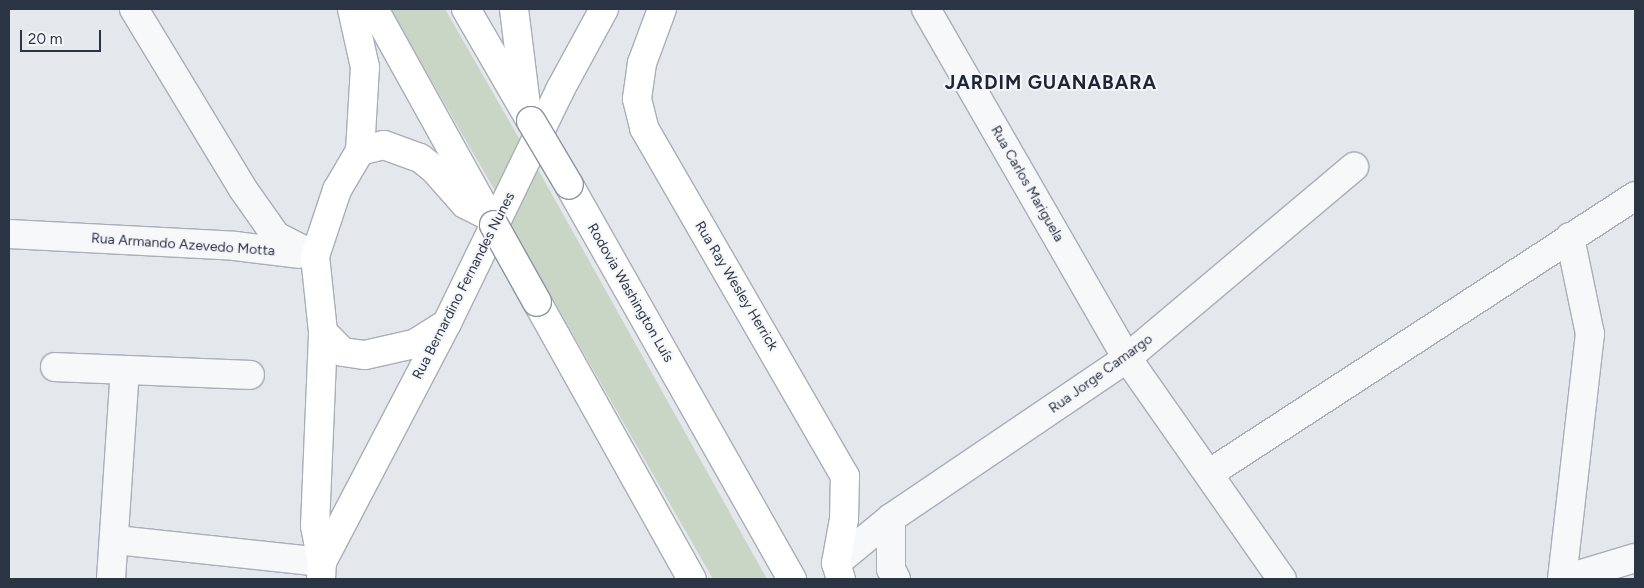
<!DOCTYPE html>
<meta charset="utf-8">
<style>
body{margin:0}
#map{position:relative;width:1644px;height:588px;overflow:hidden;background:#e4e7ec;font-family:Figtree,sans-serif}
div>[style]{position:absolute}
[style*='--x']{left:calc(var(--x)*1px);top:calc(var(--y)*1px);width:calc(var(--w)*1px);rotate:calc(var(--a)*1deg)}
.green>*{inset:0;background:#c9d6c5}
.roads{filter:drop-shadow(1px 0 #a9aeb7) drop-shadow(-1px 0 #a9aeb7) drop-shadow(0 1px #a9aeb7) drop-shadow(0 -1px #a9aeb7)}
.street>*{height:28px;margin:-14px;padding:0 14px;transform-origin:14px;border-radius:14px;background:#f7f8fa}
.secondary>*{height:28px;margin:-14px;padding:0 14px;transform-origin:14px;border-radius:14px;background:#fff}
.highway>*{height:28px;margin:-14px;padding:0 14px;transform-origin:14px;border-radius:14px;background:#fff}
.bridges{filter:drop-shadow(1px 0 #8b94a3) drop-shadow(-1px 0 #8b94a3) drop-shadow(0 1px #8b94a3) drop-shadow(0 -1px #8b94a3)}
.highway-bridge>*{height:28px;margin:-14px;padding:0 14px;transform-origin:14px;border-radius:14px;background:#fff}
span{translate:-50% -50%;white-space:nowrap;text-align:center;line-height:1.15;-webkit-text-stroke:4px #f4f6f9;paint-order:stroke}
.street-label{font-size:14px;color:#2b3445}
.district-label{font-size:19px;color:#1d2536;font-weight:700;letter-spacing:1px}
.frame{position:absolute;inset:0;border:10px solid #2b3445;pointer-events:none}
.scale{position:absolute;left:20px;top:30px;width:81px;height:22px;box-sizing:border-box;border:2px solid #2b3445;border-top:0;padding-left:6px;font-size:15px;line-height:18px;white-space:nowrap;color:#2b3445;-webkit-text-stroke:4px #f4f6f9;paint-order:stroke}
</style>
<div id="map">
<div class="green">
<i style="clip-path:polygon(390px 9px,445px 9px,524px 147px,498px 196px)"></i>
<i style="clip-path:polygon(535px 164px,767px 579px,713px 579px,507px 219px)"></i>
</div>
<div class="roads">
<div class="street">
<i style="--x:134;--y:9;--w:210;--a:58.8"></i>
<i style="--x:243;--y:189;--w:57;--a:54.9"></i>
<i style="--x:276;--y:236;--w:44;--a:27.1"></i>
<i style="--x:926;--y:9;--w:403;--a:60.1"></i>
<i style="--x:1127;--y:358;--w:270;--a:55"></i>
<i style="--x:9;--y:234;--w:226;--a:3"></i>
<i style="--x:235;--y:246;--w:64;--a:7.1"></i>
<i style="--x:55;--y:367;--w:195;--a:2.3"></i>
<i style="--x:1210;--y:473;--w:507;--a:-33.09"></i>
<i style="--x:891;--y:518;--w:51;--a:90"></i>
<i style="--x:891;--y:569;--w:11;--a:63"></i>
<i style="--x:116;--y:540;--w:207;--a:6.1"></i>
<i style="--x:836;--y:563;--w:71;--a:-39.3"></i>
<i style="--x:891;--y:518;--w:285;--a:-34.1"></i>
<i style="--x:1127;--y:358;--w:297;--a:-40.1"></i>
<i style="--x:111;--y:579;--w:209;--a:-86.2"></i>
<i style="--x:1562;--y:579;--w:247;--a:-83.5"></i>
<i style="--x:1590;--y:334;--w:99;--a:-101.7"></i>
<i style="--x:1565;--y:579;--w:73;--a:-16.7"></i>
</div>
<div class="secondary">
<i style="--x:662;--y:9;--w:58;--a:110.3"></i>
<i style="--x:642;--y:63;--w:36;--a:98"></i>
<i style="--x:637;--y:99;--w:30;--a:76"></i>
<i style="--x:644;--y:128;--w:402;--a:60"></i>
<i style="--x:845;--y:476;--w:43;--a:91.3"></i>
<i style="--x:844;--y:519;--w:45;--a:100.3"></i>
<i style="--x:323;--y:332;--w:28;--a:45"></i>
<i style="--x:343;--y:352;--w:22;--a:8"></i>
<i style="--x:365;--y:355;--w:50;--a:-12.7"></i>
<i style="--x:414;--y:344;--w:38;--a:-32"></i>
<i style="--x:322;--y:562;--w:37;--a:-101"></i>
<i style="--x:315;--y:526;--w:194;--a:-87.6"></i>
<i style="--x:323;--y:332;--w:76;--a:-96"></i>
<i style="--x:315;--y:256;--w:70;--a:-71.6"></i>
<i style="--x:337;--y:190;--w:45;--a:-59.5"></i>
<i style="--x:321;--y:579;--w:17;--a:-87"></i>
<i style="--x:322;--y:562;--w:270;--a:-62.4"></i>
<i style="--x:447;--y:323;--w:259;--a:-64.1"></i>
<i style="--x:560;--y:90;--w:92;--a:-61.5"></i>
</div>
<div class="highway">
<i style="--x:352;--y:9;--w:59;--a:77.4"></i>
<i style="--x:365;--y:67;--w:84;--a:93.4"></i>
<i style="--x:360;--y:151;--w:25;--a:-14"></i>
<i style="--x:384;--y:145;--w:38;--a:20"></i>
<i style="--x:420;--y:158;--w:16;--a:38"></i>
<i style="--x:433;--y:168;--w:48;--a:48.4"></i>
<i style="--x:465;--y:204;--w:27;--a:27"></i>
<i style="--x:374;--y:9;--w:229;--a:61"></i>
<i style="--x:466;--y:9;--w:129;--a:59.9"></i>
<i style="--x:514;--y:9;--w:97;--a:82.9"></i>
<i style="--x:569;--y:185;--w:453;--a:60.5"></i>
<i style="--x:537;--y:302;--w:317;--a:60.8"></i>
<i style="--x:836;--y:563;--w:17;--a:73"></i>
</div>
</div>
<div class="bridges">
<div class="highway-bridge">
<i style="--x:531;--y:121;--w:74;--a:59.3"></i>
<i style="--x:494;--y:225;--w:88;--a:60.8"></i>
</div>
</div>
<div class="street-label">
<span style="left:1027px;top:184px;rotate:60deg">Rua Carlos Mariguela</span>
<span style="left:183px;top:245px;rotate:4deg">Rua Armando Azevedo Motta</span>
<span style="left:464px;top:286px;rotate:-63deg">Rua Bernardino Fernandes Nunes</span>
<span style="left:736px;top:286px;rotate:59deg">Rua Ray Wesley Herrick</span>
<span style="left:630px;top:293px;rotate:60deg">Rodovia Washington Luís</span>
<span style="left:1101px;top:374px;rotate:-36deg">Rua Jorge Camargo</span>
</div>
<div class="district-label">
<span style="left:1051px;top:83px">JARDIM GUANABARA</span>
</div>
<div class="frame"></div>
<div class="scale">20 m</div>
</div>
